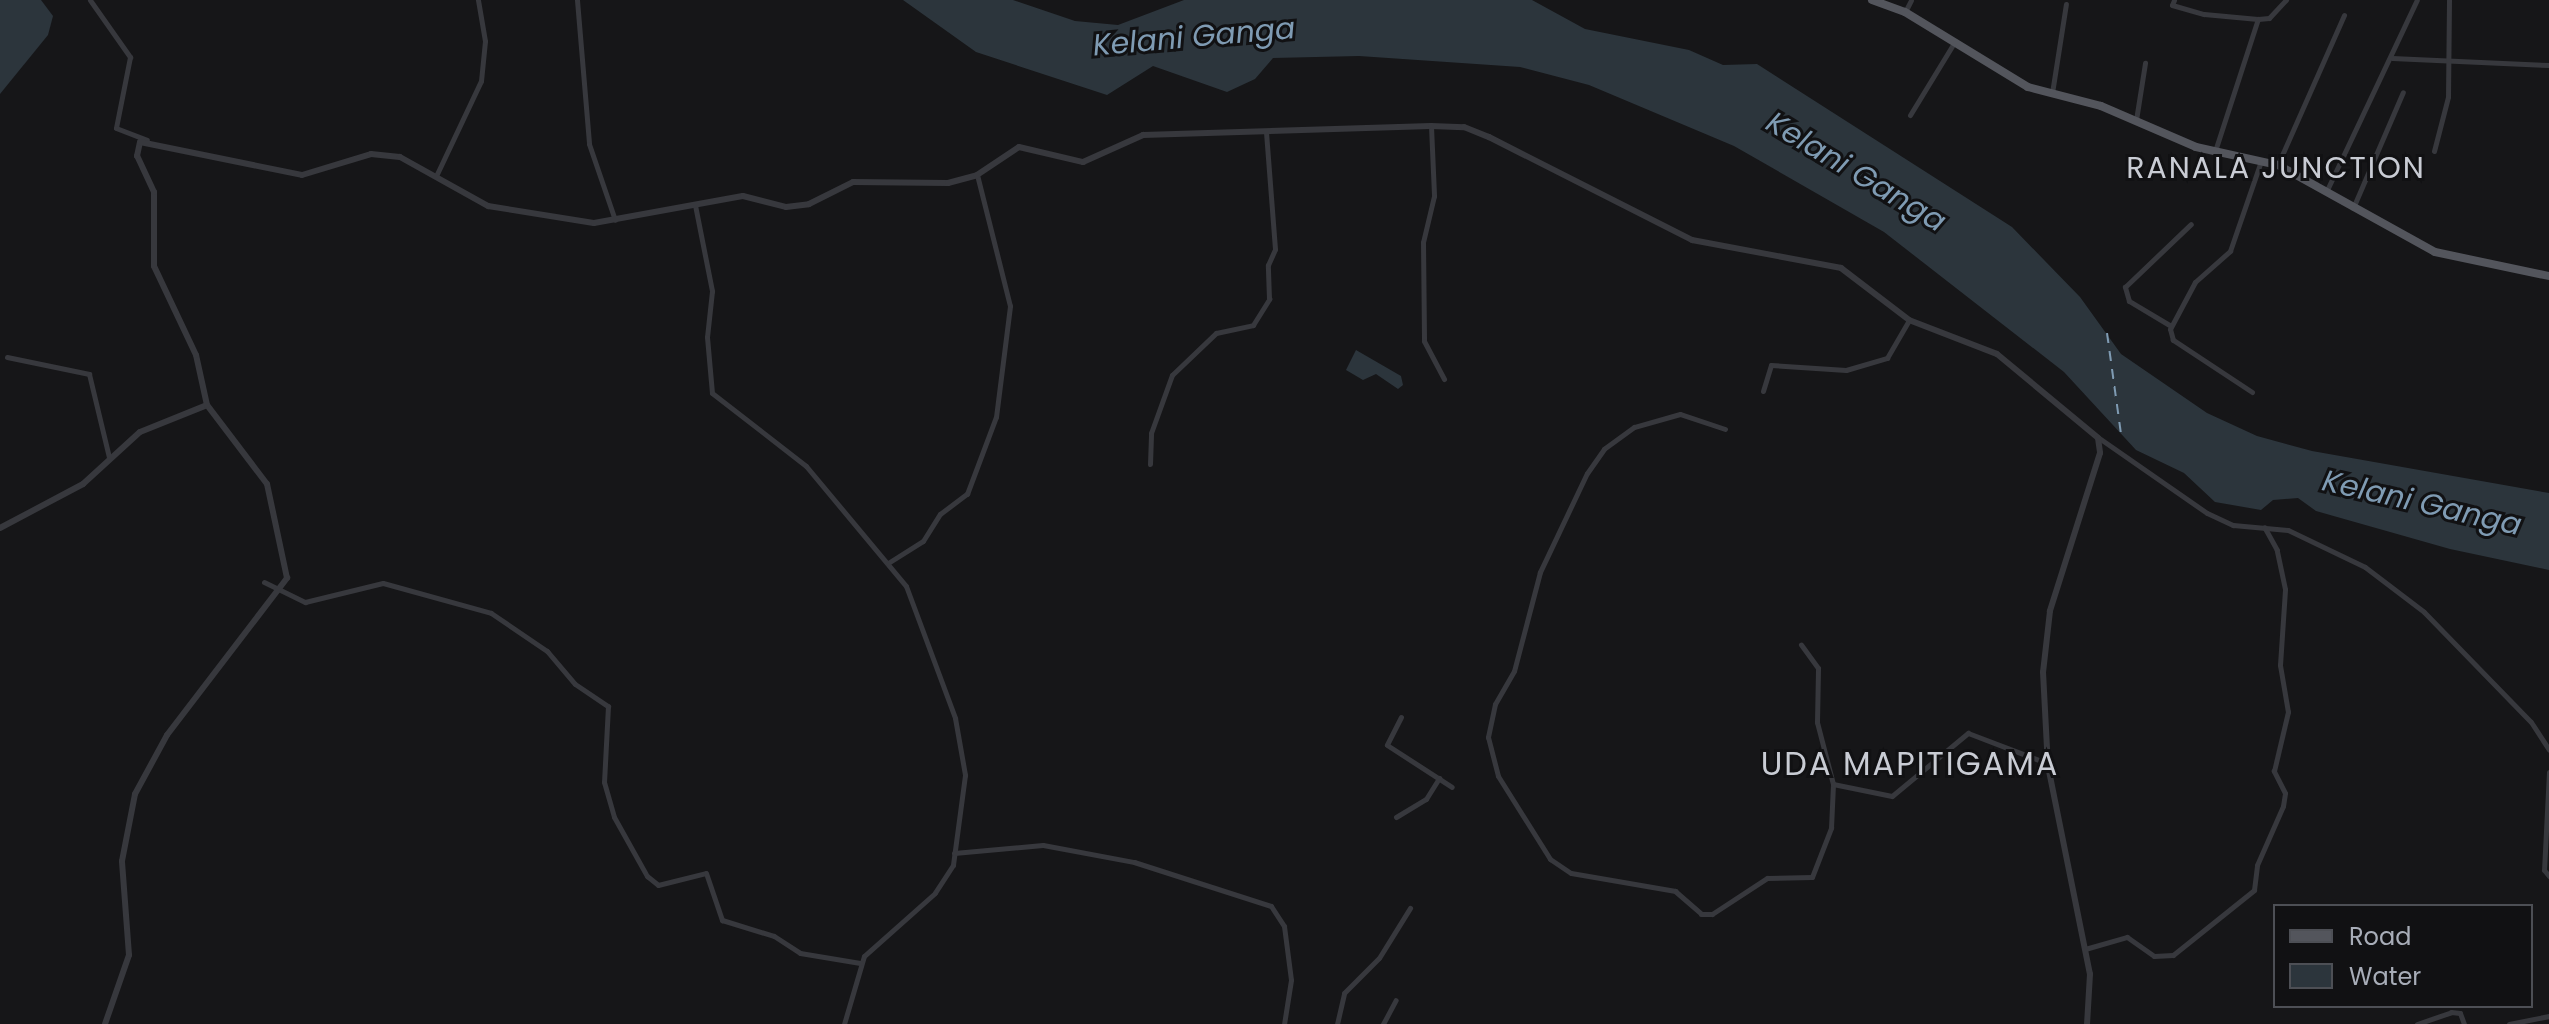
<!DOCTYPE html>
<style>
body{margin:0}
#map{position:relative;width:2549px;height:1024px;overflow:hidden;background:#161618;font-family:Poppins,sans-serif}
div>[style]{position:absolute}
[style*='--x']{left:calc(var(--x)*1px);top:calc(var(--y)*1px);width:calc(var(--w)*1px);rotate:calc(var(--a)*1deg)}
.water>*{inset:0;background:#2c353c}
.ferry>*{height:2px;margin-top:-1px;transform-origin:0;background:repeating-linear-gradient(90deg,#7f9bb3 0 10px,transparent 0 18px)}
.minor>*{height:5px;margin:-2.5px;padding:0 2.5px;transform-origin:2.5px;border-radius:2.5px;background:#37383d}
.tertiary>*{height:6px;margin:-3px;padding:0 3px;transform-origin:3px;border-radius:3px;background:#37383d}
.primary>*{height:8px;margin:-4px;padding:0 4px;transform-origin:4px;border-radius:4px;background:#53555c}
span{translate:-50% -50%;white-space:nowrap;text-align:center;line-height:1.15;-webkit-text-stroke:6px #111113;paint-order:stroke}
.water-label{font-size:30px;color:#7f9bb3;font-style:italic}
.neighbourhood-label{font-size:30px;color:#c9ccd4;letter-spacing:2px}
.quarter-label{font-size:32px;color:#c9ccd4;letter-spacing:2px}
.legend{position:absolute;left:2273px;top:904px;width:260px;height:104px;box-sizing:border-box;background:#111113;border:2px solid #4d4f55;margin:0;padding:10px 14px;list-style:none;font-size:24px;color:#a8adb8}
.legend li{display:flex;align-items:center;gap:16px;height:40px}
.legend b{width:40px;border:2px solid #4d4f55}
</style>
<div id="map">
<div class="water">
<i style="clip-path:polygon(0 0,41px 0,53px 16px,48px 35px,0 94px)"></i>
<i style="clip-path:polygon(903px 0,1013px 0,1075px 21px,1118px 25px,1184px 0,1532px 0,1585px 29px,1689px 50px,1723px 65px,1757px 64px,2012px 227px,2080px 297px,2121px 354px,2207px 413px,2257px 436px,2312px 451px,2549px 493px,2549px 570px,2450px 549px,2316px 511px,2298px 498px,2273px 500px,2261px 510px,2215px 502px,2184px 473px,2136px 450px,2064px 372px,1884px 232px,1734px 146px,1589px 85px,1520px 67px,1359px 56px,1273px 58px,1255px 79px,1227px 92px,1153px 66px,1107px 95px,976px 52px)"></i>
<i style="clip-path:polygon(1356px 350px,1401px 376px,1403px 385px,1398px 389px,1376px 374px,1363px 380px,1346px 370px)"></i>
</div>
<div class="ferry">
<i style="--x:2107;--y:333;--w:102;--a:82.1"></i>
</div>
<div class="minor">
<i style="--x:90;--y:0;--w:70;--a:54.9"></i>
<i style="--x:130;--y:57;--w:72;--a:101.2"></i>
<i style="--x:116;--y:128;--w:33;--a:21"></i>
<i style="--x:577;--y:0;--w:144;--a:85.2"></i>
<i style="--x:589;--y:144;--w:80;--a:71.1"></i>
<i style="--x:2174;--y:0;--w:5;--a:112"></i>
<i style="--x:2172;--y:5;--w:33;--a:16"></i>
<i style="--x:2204;--y:14;--w:54;--a:5.3"></i>
<i style="--x:2258;--y:19;--w:11;--a:-5"></i>
<i style="--x:2269;--y:18;--w:25;--a:-47"></i>
<i style="--x:1905;--y:12;--w:13;--a:-63"></i>
<i style="--x:2392;--y:58;--w:157;--a:2.6"></i>
<i style="--x:2052;--y:93;--w:90;--a:-81.1"></i>
<i style="--x:1910;--y:115;--w:84;--a:-58.6"></i>
<i style="--x:2136;--y:120;--w:58;--a:-81"></i>
<i style="--x:1431;--y:126;--w:70;--a:87.5"></i>
<i style="--x:1434;--y:196;--w:47;--a:103.4"></i>
<i style="--x:1423;--y:242;--w:99;--a:89.4"></i>
<i style="--x:1424;--y:341;--w:43;--a:62.2"></i>
<i style="--x:2215;--y:151;--w:139;--a:-72"></i>
<i style="--x:2434;--y:151;--w:56;--a:-75.5"></i>
<i style="--x:2448;--y:97;--w:97;--a:-89.4"></i>
<i style="--x:2278;--y:164;--w:163;--a:-66.1"></i>
<i style="--x:436;--y:176;--w:105;--a:-64.7"></i>
<i style="--x:481;--y:81;--w:40;--a:-84.3"></i>
<i style="--x:485;--y:41;--w:42;--a:-99.7"></i>
<i style="--x:2327;--y:190;--w:210;--a:-64.7"></i>
<i style="--x:695;--y:205;--w:88;--a:78.8"></i>
<i style="--x:712;--y:291;--w:46;--a:96.2"></i>
<i style="--x:707;--y:337;--w:56;--a:84.9"></i>
<i style="--x:712;--y:393;--w:119;--a:37.8"></i>
<i style="--x:806;--y:466;--w:156;--a:50.2"></i>
<i style="--x:906;--y:586;--w:141;--a:69.6"></i>
<i style="--x:955;--y:718;--w:58;--a:80"></i>
<i style="--x:965;--y:775;--w:91;--a:97.6"></i>
<i style="--x:953;--y:865;--w:33;--a:123"></i>
<i style="--x:935;--y:893;--w:95;--a:138.4"></i>
<i style="--x:864;--y:956;--w:71;--a:106.4"></i>
<i style="--x:2353;--y:208;--w:126;--a:-66.7"></i>
<i style="--x:2171;--y:326;--w:49;--a:-149.2"></i>
<i style="--x:2129;--y:301;--w:15;--a:-106"></i>
<i style="--x:2125;--y:287;--w:91;--a:-43.7"></i>
<i style="--x:7;--y:357;--w:84;--a:11.7"></i>
<i style="--x:89;--y:374;--w:85;--a:76.5"></i>
<i style="--x:1763;--y:391;--w:27;--a:-73"></i>
<i style="--x:1771;--y:365;--w:75;--a:3.8"></i>
<i style="--x:1846;--y:370;--w:43;--a:-16.3"></i>
<i style="--x:1887;--y:358;--w:44;--a:-59.9"></i>
<i style="--x:2252;--y:392;--w:95;--a:-146.6"></i>
<i style="--x:2173;--y:340;--w:11;--a:-105"></i>
<i style="--x:2170;--y:329;--w:53;--a:-62"></i>
<i style="--x:2195;--y:282;--w:47;--a:-41.5"></i>
<i style="--x:2230;--y:251;--w:95;--a:-71"></i>
<i style="--x:1725;--y:429;--w:47;--a:-161.6"></i>
<i style="--x:1680;--y:414;--w:48;--a:164.2"></i>
<i style="--x:1634;--y:427;--w:37;--a:144"></i>
<i style="--x:1604;--y:449;--w:29;--a:125"></i>
<i style="--x:1587;--y:473;--w:110;--a:115.4"></i>
<i style="--x:1540;--y:572;--w:102;--a:104.7"></i>
<i style="--x:1514;--y:671;--w:38;--a:120"></i>
<i style="--x:1495;--y:704;--w:34;--a:102"></i>
<i style="--x:1488;--y:737;--w:40;--a:75.6"></i>
<i style="--x:1498;--y:776;--w:98;--a:57.9"></i>
<i style="--x:1550;--y:859;--w:25;--a:34"></i>
<i style="--x:1571;--y:873;--w:106;--a:9.8"></i>
<i style="--x:1675;--y:891;--w:35;--a:41"></i>
<i style="--x:1701;--y:914;--w:11;--a:0"></i>
<i style="--x:1712;--y:914;--w:66;--a:-33.2"></i>
<i style="--x:1767;--y:878;--w:45;--a:-1.3"></i>
<i style="--x:1812;--y:877;--w:53;--a:-68.8"></i>
<i style="--x:1831;--y:828;--w:44;--a:-87.4"></i>
<i style="--x:1833;--y:784;--w:64;--a:-104.5"></i>
<i style="--x:1817;--y:722;--w:54;--a:-88.9"></i>
<i style="--x:1818;--y:668;--w:29;--a:-126"></i>
<i style="--x:2099;--y:438;--w:131;--a:34.8"></i>
<i style="--x:2207;--y:513;--w:29;--a:25"></i>
<i style="--x:2233;--y:525;--w:55;--a:5.2"></i>
<i style="--x:2288;--y:530;--w:85;--a:25.7"></i>
<i style="--x:2365;--y:567;--w:74;--a:37.3"></i>
<i style="--x:2424;--y:612;--w:153;--a:45.8"></i>
<i style="--x:2531;--y:722;--w:33;--a:57"></i>
<i style="--x:1150;--y:464;--w:31;--a:-88"></i>
<i style="--x:1151;--y:433;--w:62;--a:-70.1"></i>
<i style="--x:1172;--y:375;--w:61;--a:-43.7"></i>
<i style="--x:1216;--y:333;--w:38;--a:-12"></i>
<i style="--x:1253;--y:325;--w:31;--a:-58"></i>
<i style="--x:1269;--y:299;--w:34;--a:-92"></i>
<i style="--x:1268;--y:265;--w:17;--a:-66"></i>
<i style="--x:1275;--y:249;--w:116;--a:-94.4"></i>
<i style="--x:888;--y:563;--w:41;--a:-32.2"></i>
<i style="--x:923;--y:541;--w:32;--a:-58"></i>
<i style="--x:940;--y:514;--w:34;--a:-37"></i>
<i style="--x:967;--y:494;--w:82;--a:-69.4"></i>
<i style="--x:996;--y:417;--w:112;--a:-82.8"></i>
<i style="--x:1010;--y:306;--w:135;--a:-104.1"></i>
<i style="--x:264;--y:582;--w:46;--a:26"></i>
<i style="--x:305;--y:602;--w:80;--a:-13.7"></i>
<i style="--x:383;--y:583;--w:112;--a:15.5"></i>
<i style="--x:491;--y:613;--w:68;--a:34.2"></i>
<i style="--x:547;--y:651;--w:43;--a:49.7"></i>
<i style="--x:575;--y:684;--w:40;--a:34"></i>
<i style="--x:608;--y:706;--w:76;--a:93"></i>
<i style="--x:604;--y:782;--w:36;--a:74"></i>
<i style="--x:614;--y:817;--w:68;--a:60.8"></i>
<i style="--x:647;--y:876;--w:14;--a:39"></i>
<i style="--x:658;--y:885;--w:49;--a:-14"></i>
<i style="--x:706;--y:873;--w:50;--a:71.2"></i>
<i style="--x:722;--y:920;--w:54;--a:17.1"></i>
<i style="--x:774;--y:936;--w:31;--a:33"></i>
<i style="--x:800;--y:953;--w:61;--a:9.5"></i>
<i style="--x:1401;--y:717;--w:31;--a:117"></i>
<i style="--x:1387;--y:745;--w:77;--a:32.9"></i>
<i style="--x:2549;--y:772;--w:98;--a:92.9"></i>
<i style="--x:2544;--y:870;--w:8;--a:50"></i>
<i style="--x:1833;--y:784;--w:60;--a:11.5"></i>
<i style="--x:1892;--y:796;--w:99;--a:-39.7"></i>
<i style="--x:1968;--y:733;--w:87;--a:20.9"></i>
<i style="--x:1396;--y:817;--w:35;--a:-31"></i>
<i style="--x:1426;--y:799;--w:25;--a:-58"></i>
<i style="--x:954;--y:853;--w:89;--a:-5.1"></i>
<i style="--x:1043;--y:845;--w:93;--a:10.6"></i>
<i style="--x:1134;--y:862;--w:144;--a:17.8"></i>
<i style="--x:1271;--y:906;--w:24;--a:57"></i>
<i style="--x:1284;--y:926;--w:54;--a:82.6"></i>
<i style="--x:1291;--y:980;--w:45;--a:99"></i>
<i style="--x:2085;--y:949;--w:44;--a:-15.9"></i>
<i style="--x:2127;--y:937;--w:33;--a:35"></i>
<i style="--x:2154;--y:956;--w:19;--a:-3"></i>
<i style="--x:2173;--y:955;--w:104;--a:-38.7"></i>
<i style="--x:2254;--y:890;--w:25;--a:-83"></i>
<i style="--x:2257;--y:865;--w:64;--a:-66.2"></i>
<i style="--x:2283;--y:806;--w:13;--a:-81"></i>
<i style="--x:2285;--y:793;--w:25;--a:-117"></i>
<i style="--x:2274;--y:771;--w:61;--a:-76.7"></i>
<i style="--x:2288;--y:712;--w:48;--a:-99.7"></i>
<i style="--x:2280;--y:665;--w:76;--a:-86.2"></i>
<i style="--x:2285;--y:589;--w:40;--a:-102"></i>
<i style="--x:2277;--y:550;--w:26;--a:-119"></i>
<i style="--x:1337;--y:1024;--w:32;--a:-77"></i>
<i style="--x:1344;--y:993;--w:49;--a:-45"></i>
<i style="--x:1379;--y:958;--w:59;--a:-58.2"></i>
<i style="--x:1383;--y:1024;--w:27;--a:-62"></i>
<i style="--x:2417;--y:1024;--w:36;--a:-19"></i>
<i style="--x:2451;--y:1012;--w:9;--a:6"></i>
<i style="--x:2460;--y:1013;--w:12;--a:70"></i>
<i style="--x:2509;--y:1024;--w:41;--a:-11.3"></i>
</div>
<div class="tertiary">
<i style="--x:0;--y:528;--w:94;--a:-27.9"></i>
<i style="--x:83;--y:484;--w:77;--a:-42.4"></i>
<i style="--x:140;--y:432;--w:72;--a:-21.9"></i>
<i style="--x:105;--y:1024;--w:73;--a:-70.8"></i>
<i style="--x:129;--y:955;--w:94;--a:-94.3"></i>
<i style="--x:122;--y:861;--w:68;--a:-79"></i>
<i style="--x:135;--y:794;--w:67;--a:-61.5"></i>
<i style="--x:167;--y:735;--w:198;--a:-52.6"></i>
<i style="--x:287;--y:578;--w:96;--a:-102"></i>
<i style="--x:267;--y:484;--w:99;--a:-127.2"></i>
<i style="--x:207;--y:405;--w:51;--a:-102.4"></i>
<i style="--x:196;--y:355;--w:98;--a:-115.3"></i>
<i style="--x:154;--y:266;--w:74;--a:-90"></i>
<i style="--x:154;--y:192;--w:40;--a:-115"></i>
<i style="--x:137;--y:156;--w:14;--a:-78"></i>
<i style="--x:140;--y:142;--w:165;--a:11.5"></i>
<i style="--x:302;--y:175;--w:72;--a:-16.9"></i>
<i style="--x:371;--y:154;--w:29;--a:6"></i>
<i style="--x:400;--y:157;--w:101;--a:29.1"></i>
<i style="--x:488;--y:206;--w:107;--a:9.1"></i>
<i style="--x:594;--y:223;--w:151;--a:-10.3"></i>
<i style="--x:743;--y:196;--w:44;--a:14.3"></i>
<i style="--x:786;--y:207;--w:23;--a:-7"></i>
<i style="--x:809;--y:204;--w:49;--a:-26.6"></i>
<i style="--x:853;--y:182;--w:95;--a:0.6"></i>
<i style="--x:948;--y:183;--w:30;--a:-15"></i>
<i style="--x:977;--y:175;--w:50;--a:-33.7"></i>
<i style="--x:1019;--y:147;--w:66;--a:13.2"></i>
<i style="--x:1083;--y:162;--w:66;--a:-24.2"></i>
<i style="--x:1143;--y:135;--w:288;--a:-1.8"></i>
<i style="--x:1431;--y:126;--w:33;--a:2"></i>
<i style="--x:1464;--y:127;--w:27;--a:22"></i>
<i style="--x:1489;--y:137;--w:228;--a:26.9"></i>
<i style="--x:1692;--y:240;--w:152;--a:10.6"></i>
<i style="--x:1841;--y:268;--w:86;--a:37.4"></i>
<i style="--x:1909;--y:320;--w:94;--a:21.1"></i>
<i style="--x:1997;--y:354;--w:131;--a:39.7"></i>
<i style="--x:2098;--y:438;--w:15;--a:82"></i>
<i style="--x:2100;--y:453;--w:166;--a:107.6"></i>
<i style="--x:2050;--y:611;--w:61;--a:96.5"></i>
<i style="--x:2043;--y:672;--w:94;--a:87"></i>
<i style="--x:2048;--y:766;--w:212;--a:78.6"></i>
<i style="--x:2090;--y:974;--w:50;--a:93.4"></i>
</div>
<div class="primary">
<i style="--x:1872;--y:0;--w:35;--a:20"></i>
<i style="--x:1905;--y:12;--w:144;--a:31.4"></i>
<i style="--x:2028;--y:87;--w:75;--a:14.6"></i>
<i style="--x:2101;--y:106;--w:103;--a:23.3"></i>
<i style="--x:2196;--y:147;--w:84;--a:12.4"></i>
<i style="--x:2278;--y:165;--w:179;--a:29"></i>
<i style="--x:2435;--y:252;--w:116;--a:11.9"></i>
</div>
<div class="water-label">
<span style="left:1194px;top:37px;rotate:-5deg">Kelani Ganga</span>
<span style="left:1856px;top:172px;rotate:31deg">Kelani Ganga</span>
<span style="left:2422px;top:503px;rotate:13deg">Kelani Ganga</span>
</div>
<div class="neighbourhood-label">
<span style="left:2276px;top:168px">RANALA JUNCTION</span>
</div>
<div class="quarter-label">
<span style="left:1910px;top:764px">UDA MAPITIGAMA</span>
</div>
<ul class="legend">
<li><b style="height:10px;background:#53555c"></b>Road</li>
<li><b style="height:22px;background:#2c353c"></b>Water</li>
</ul>
</div>
